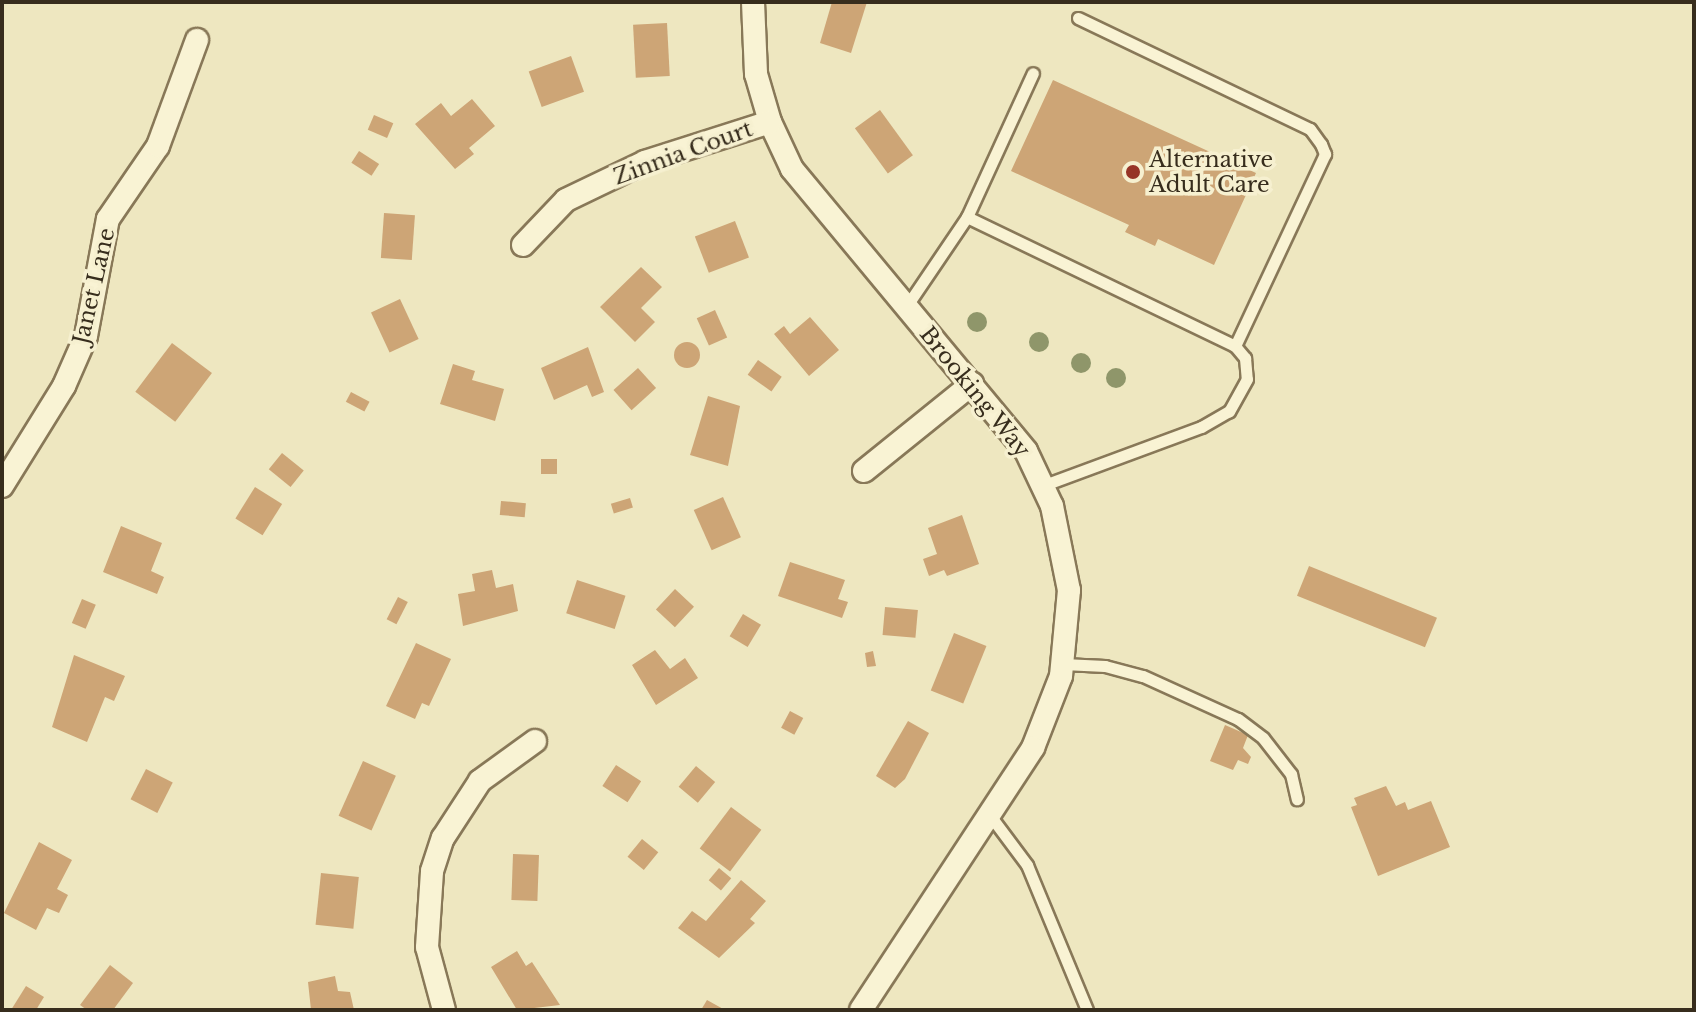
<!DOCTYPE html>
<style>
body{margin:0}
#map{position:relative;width:1696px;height:1012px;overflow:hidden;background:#eee7c0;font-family:"Libre Baskerville",serif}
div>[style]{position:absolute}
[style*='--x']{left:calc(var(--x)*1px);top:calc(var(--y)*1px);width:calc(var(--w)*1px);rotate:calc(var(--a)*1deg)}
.building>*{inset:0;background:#cda576;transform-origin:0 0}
.round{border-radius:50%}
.roads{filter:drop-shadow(2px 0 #887858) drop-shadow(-2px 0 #887858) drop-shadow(0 2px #887858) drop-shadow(0 -2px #887858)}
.lane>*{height:11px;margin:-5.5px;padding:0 5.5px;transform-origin:5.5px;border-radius:5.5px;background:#f9f3d4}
.street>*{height:22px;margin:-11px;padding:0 11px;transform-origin:11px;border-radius:11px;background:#f9f3d4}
.trees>*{width:20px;height:20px;margin:-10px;border-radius:50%;background:#8f966a}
.dots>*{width:22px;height:22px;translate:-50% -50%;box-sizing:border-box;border:4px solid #f6f0d0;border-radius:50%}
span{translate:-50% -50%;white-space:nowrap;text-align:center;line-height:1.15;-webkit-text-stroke:7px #f6f0d0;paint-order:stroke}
.street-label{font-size:22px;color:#372d1d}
.poi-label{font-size:22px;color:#372d1d}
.left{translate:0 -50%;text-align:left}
.frame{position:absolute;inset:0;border:4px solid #372d1d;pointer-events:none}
</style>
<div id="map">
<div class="building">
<i style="clip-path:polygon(832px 2px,867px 2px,851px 53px,820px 43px)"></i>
<i style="left:667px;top:23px;width:53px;height:34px;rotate:87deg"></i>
<i style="left:571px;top:56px;width:38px;height:45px;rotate:70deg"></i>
<i style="clip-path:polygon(1053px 80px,1256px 173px,1214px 265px,1158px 239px,1155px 246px,1125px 232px,1129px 225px,1011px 171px)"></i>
<i style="clip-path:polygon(472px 99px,495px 126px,469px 148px,474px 154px,455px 169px,415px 124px,441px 103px,451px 116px)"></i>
<i style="left:880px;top:110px;width:56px;height:31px;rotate:54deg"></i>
<i style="left:374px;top:115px;width:21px;height:16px;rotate:23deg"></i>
<i style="left:359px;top:151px;width:24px;height:14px;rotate:33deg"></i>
<i style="left:384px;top:213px;width:31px;height:45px;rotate:4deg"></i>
<i style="left:735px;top:221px;width:39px;height:43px;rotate:69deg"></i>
<i style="clip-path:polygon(641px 267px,662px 287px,641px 308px,655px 322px,635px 342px,600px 307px)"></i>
<i style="left:400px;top:299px;width:44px;height:32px;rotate:65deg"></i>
<i style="left:715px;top:310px;width:30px;height:20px;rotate:66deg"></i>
<i style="clip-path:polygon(810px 317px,839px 350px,809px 376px,774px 334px,784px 326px,790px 334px)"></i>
<i class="round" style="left:674px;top:342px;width:26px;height:26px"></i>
<i style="left:172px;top:343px;width:50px;height:61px;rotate:37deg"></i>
<i style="clip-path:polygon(588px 347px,604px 392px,592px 397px,587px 385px,554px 400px,541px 368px)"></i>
<i style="left:758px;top:360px;width:29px;height:18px;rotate:35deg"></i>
<i style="clip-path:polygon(453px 364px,475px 371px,472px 380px,504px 389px,495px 421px,440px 404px)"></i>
<i style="left:638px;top:368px;width:27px;height:33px;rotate:48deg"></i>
<i style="left:351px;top:392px;width:21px;height:11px;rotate:28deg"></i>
<i style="clip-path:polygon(708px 396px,740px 406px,728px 466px,690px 455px)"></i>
<i style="left:282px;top:453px;width:28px;height:21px;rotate:39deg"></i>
<i style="left:541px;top:459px;width:16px;height:15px"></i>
<i style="left:255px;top:487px;width:32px;height:37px;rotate:32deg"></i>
<i style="left:723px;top:497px;width:44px;height:32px;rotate:66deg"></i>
<i style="left:630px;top:498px;width:10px;height:20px;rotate:73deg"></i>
<i style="left:501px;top:501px;width:25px;height:14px;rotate:5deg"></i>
<i style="clip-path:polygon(962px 515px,979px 564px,947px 576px,944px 570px,929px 576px,923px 559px,937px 554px,928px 528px)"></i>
<i style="clip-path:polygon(121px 526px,162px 543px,151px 571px,164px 577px,157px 594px,103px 572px)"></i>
<i style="clip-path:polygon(790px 562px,845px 580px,838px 599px,848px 602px,842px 618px,778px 596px)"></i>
<i style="left:1309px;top:566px;width:138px;height:32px;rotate:22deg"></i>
<i style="clip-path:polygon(492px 570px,496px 588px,513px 584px,518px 611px,463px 626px,458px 594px,475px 591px,472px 574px)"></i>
<i style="left:577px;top:580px;width:51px;height:35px;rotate:18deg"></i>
<i style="left:675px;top:589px;width:26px;height:28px;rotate:43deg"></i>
<i style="left:398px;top:597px;width:11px;height:25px;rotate:27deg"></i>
<i style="left:82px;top:599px;width:15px;height:26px;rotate:23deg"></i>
<i style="left:885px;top:607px;width:33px;height:28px;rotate:5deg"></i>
<i style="left:743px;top:614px;width:21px;height:26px;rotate:31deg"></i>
<i style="left:954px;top:633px;width:35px;height:62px;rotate:22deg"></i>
<i style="clip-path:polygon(416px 643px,451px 659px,429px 706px,422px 703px,415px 719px,386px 706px)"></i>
<i style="clip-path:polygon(655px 650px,670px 669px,685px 658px,698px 678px,656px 705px,632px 665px)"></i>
<i style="clip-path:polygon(873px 651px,876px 666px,867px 667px,865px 653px)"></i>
<i style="clip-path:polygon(74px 655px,125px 676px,114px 701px,105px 697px,87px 742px,52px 727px)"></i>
<i style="left:790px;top:711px;width:15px;height:19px;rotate:28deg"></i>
<i style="clip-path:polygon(908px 721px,929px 733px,905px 779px,895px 788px,876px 776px)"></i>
<i style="clip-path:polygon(1225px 725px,1248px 735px,1243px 748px,1251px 757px,1248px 764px,1238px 760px,1233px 770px,1210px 761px)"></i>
<i style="left:363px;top:761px;width:36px;height:60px;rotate:24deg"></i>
<i style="left:616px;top:765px;width:30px;height:25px;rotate:33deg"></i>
<i style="left:696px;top:766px;width:25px;height:27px;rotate:40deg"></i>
<i style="left:146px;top:769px;width:30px;height:34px;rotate:27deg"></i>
<i style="clip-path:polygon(1386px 786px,1396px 806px,1405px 802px,1408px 810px,1431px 801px,1450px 847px,1378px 876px,1351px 807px,1357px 805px,1354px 798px)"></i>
<i style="left:731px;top:807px;width:38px;height:52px;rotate:37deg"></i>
<i style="left:642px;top:839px;width:21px;height:23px;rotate:39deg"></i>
<i style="clip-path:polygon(39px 842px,72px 860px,57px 889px,68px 895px,59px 913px,47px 908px,36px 930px,4px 913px)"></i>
<i style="left:513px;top:854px;width:26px;height:46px;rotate:2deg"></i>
<i style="left:719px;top:868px;width:16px;height:16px;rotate:40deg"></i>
<i style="left:321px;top:873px;width:38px;height:52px;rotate:6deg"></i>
<i style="clip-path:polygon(741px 880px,766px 901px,750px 919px,755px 923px,719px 958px,678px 928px,692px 911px,706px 921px)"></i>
<i style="clip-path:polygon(517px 951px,526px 966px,532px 962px,560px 1005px,517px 1010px,491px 967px)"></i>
<i style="clip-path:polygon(110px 965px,133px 983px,113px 1010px,87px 1010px,80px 1005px)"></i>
<i style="clip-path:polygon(335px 976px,338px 991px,350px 992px,354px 1010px,311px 1010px,308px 982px)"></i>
<i style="clip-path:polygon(26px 986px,44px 997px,36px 1010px,11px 1010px)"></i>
<i style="clip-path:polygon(707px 1000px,725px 1010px,701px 1010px)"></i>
</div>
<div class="roads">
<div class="lane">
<i style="--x:1078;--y:18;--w:257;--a:25.6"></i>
<i style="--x:1310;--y:129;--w:19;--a:54"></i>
<i style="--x:1321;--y:144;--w:11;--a:68"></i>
<i style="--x:1325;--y:154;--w:212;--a:115.1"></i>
<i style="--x:967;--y:217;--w:158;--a:-65.4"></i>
<i style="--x:906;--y:307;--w:109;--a:-55.9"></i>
<i style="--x:967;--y:217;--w:297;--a:25.7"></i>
<i style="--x:1235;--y:346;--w:16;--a:50"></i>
<i style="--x:1245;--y:358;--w:21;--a:85"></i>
<i style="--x:1247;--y:379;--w:37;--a:119"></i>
<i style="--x:1229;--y:411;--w:32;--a:150"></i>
<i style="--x:1201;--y:427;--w:167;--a:159.7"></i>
<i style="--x:1063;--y:664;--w:42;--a:2.7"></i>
<i style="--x:1105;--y:666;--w:39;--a:15"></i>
<i style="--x:1143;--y:676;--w:104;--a:24.4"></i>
<i style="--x:1238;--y:719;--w:31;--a:37"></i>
<i style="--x:1263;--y:738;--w:46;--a:52.1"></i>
<i style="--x:1291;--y:774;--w:26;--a:77"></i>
<i style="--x:989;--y:814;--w:64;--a:53.3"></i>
<i style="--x:1027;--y:865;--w:157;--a:67.5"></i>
</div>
<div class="street">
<i style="--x:753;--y:2;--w:72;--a:87.6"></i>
<i style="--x:756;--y:74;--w:50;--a:73.7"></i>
<i style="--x:770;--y:122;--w:52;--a:64.9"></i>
<i style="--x:792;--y:169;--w:366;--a:50.3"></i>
<i style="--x:1026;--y:451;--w:61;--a:64.7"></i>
<i style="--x:1052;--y:506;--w:86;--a:78.6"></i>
<i style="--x:1069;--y:590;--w:86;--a:95.3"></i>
<i style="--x:1061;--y:676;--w:77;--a:111.3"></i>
<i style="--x:1033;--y:748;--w:313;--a:123.3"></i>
<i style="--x:523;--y:245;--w:62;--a:-46.3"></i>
<i style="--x:566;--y:200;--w:88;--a:-25.7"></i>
<i style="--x:645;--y:162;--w:131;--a:-17.7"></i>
<i style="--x:864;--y:471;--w:139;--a:-38.9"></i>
<i style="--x:2;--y:486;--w:118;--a:-58.2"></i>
<i style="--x:64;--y:386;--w:55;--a:-66.3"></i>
<i style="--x:86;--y:336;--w:119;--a:-79.4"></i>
<i style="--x:108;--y:219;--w:88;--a:-55.6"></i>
<i style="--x:158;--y:146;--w:113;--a:-69.8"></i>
<i style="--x:444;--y:1010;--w:65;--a:-105.1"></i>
<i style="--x:427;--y:947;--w:76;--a:-86.2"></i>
<i style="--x:432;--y:871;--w:35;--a:-72"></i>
<i style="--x:443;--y:838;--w:68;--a:-57"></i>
<i style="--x:480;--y:781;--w:68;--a:-36"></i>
</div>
</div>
<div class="trees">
<i style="left:977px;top:322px"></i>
<i style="left:1039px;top:342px"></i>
<i style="left:1081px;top:363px"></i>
<i style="left:1116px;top:378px"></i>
</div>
<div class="dots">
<i style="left:1133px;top:172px;background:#973527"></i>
</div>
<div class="street-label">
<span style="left:683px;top:153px;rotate:-20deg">Zinnia Court</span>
<span style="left:94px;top:286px;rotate:-77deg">Janet Lane</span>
<span style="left:975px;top:392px;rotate:51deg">Brooking Way</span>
</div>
<div class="poi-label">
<span class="left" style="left:1149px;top:172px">Alternative<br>Adult Care</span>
</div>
<div class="frame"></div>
</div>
